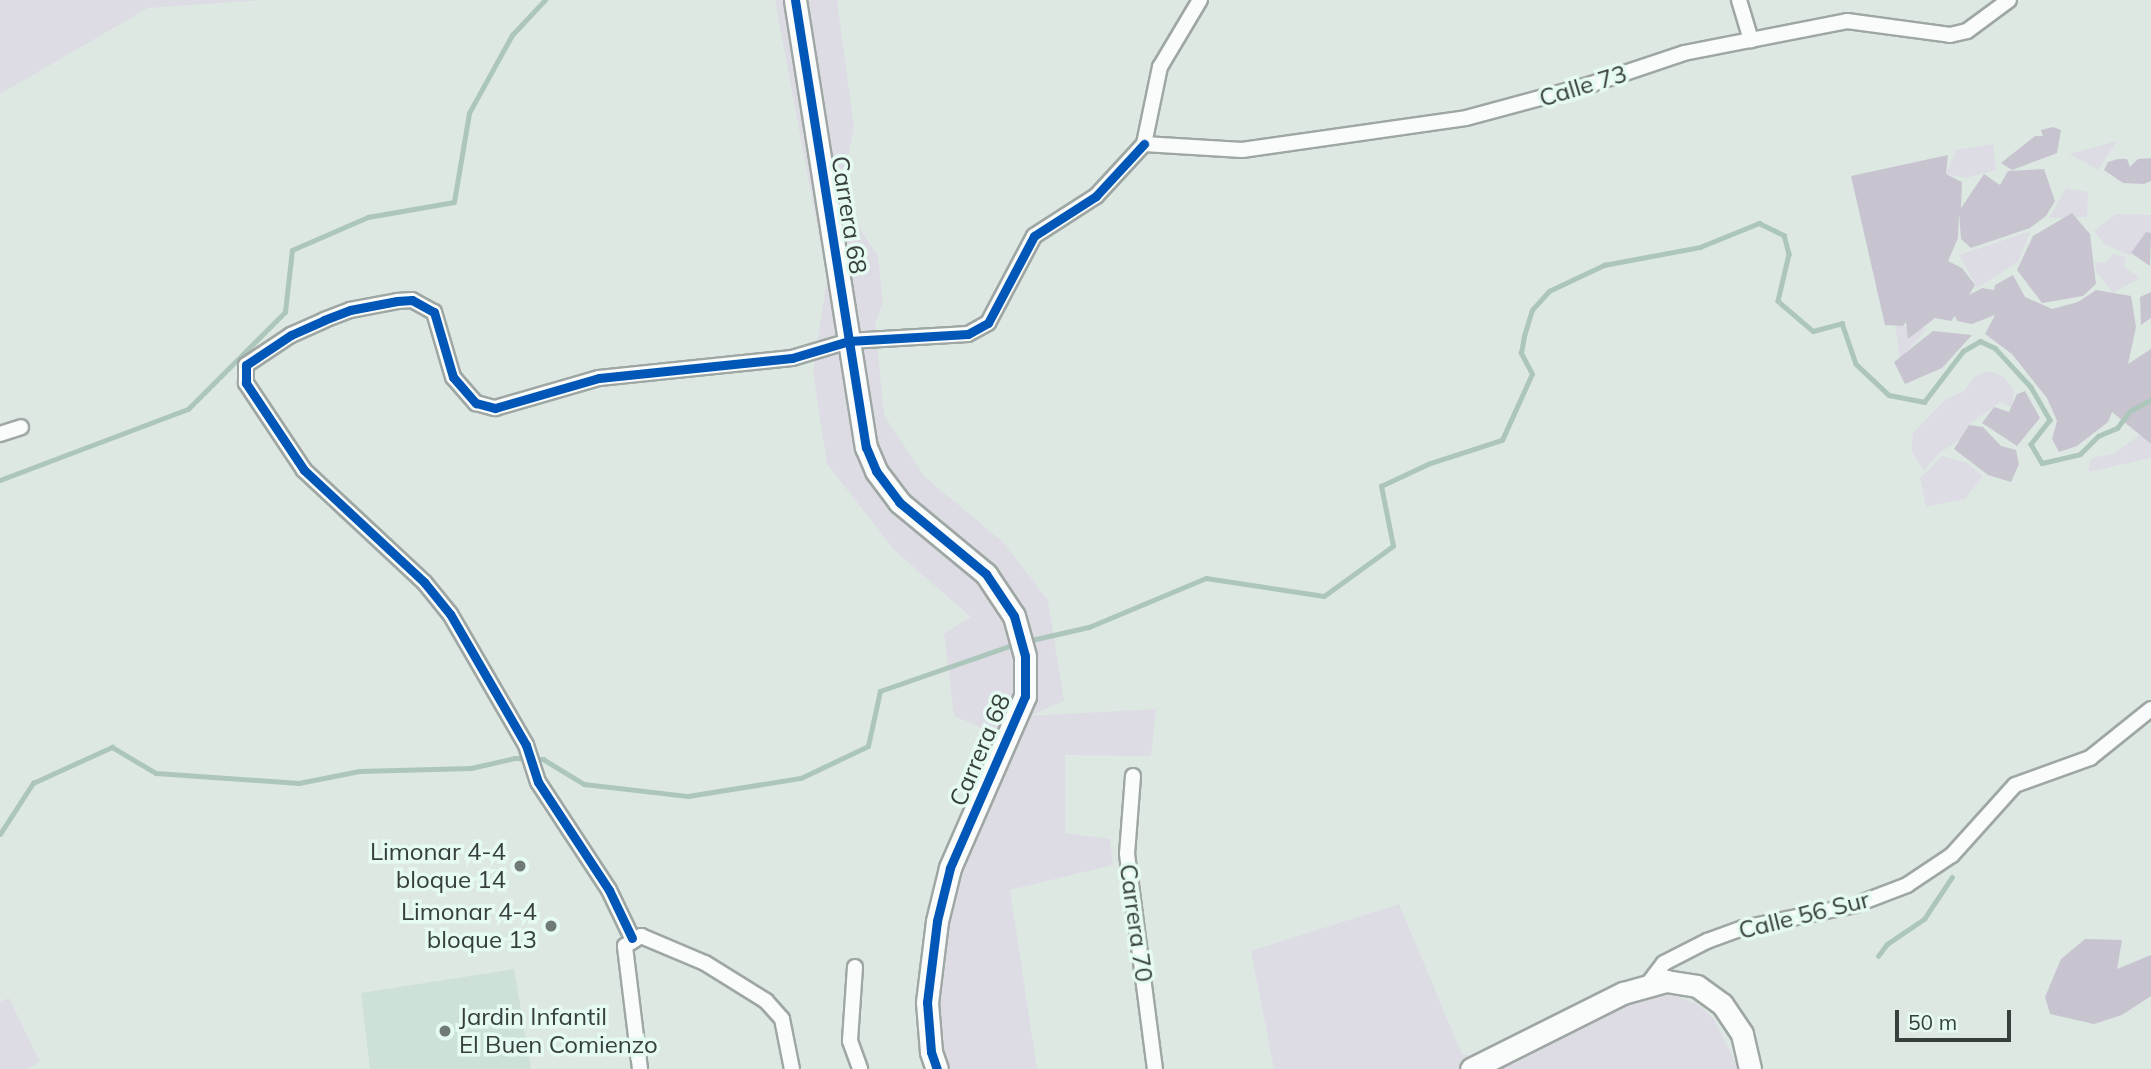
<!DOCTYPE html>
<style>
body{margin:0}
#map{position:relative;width:2151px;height:1069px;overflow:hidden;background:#dde8e3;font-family:Mulish,sans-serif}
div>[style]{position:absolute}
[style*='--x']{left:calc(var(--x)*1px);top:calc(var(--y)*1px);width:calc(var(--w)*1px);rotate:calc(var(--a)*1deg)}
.built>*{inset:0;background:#cde1d8}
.green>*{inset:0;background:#dddce4}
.forest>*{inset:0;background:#c7c4d0}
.stream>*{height:4.5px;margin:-2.25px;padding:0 2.25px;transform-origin:2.25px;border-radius:2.25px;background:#adc6bb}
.roads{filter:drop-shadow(2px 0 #9ea7a3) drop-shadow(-2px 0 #9ea7a3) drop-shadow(0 2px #9ea7a3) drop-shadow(0 -2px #9ea7a3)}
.street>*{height:14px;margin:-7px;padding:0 7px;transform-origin:7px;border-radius:7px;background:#fafcfb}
.secondary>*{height:21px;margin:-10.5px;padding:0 10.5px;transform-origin:10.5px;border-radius:10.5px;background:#fafcfb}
.cycleway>*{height:9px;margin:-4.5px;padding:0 4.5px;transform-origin:4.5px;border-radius:4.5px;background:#0057b8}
.dots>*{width:19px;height:19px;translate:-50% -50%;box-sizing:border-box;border:4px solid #e5faf1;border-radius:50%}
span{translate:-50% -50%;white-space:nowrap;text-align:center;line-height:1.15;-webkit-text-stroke:7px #e5faf1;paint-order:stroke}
.street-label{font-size:24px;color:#363f3b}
.poi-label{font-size:24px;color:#363f3b}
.right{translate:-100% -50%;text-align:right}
.left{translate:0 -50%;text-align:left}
.scale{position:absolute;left:1895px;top:1010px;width:116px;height:32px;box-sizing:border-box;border:4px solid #363f3b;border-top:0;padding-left:9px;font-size:21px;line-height:24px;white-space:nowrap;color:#363f3b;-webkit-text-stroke:5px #e5faf1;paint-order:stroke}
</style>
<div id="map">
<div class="built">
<i style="clip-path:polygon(514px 969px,531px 1069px,370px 1069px,361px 993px)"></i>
</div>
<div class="green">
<i style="clip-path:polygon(0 0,264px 0,148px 8px,0 94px)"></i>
<i style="clip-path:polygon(775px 0,837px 0,854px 127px,848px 157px,857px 225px,878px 256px,883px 303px,875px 324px,884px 415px,925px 477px,1003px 542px,1048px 600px,1064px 701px,1029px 716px,1156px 709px,1151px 756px,1065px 755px,1065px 833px,1110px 839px,1113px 865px,1010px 890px,1037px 1069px,937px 1069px,936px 1003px,957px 879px,1020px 719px,989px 731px,954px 716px,944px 634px,971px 617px,895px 551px,827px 464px,813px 372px,827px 279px)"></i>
<i style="clip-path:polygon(2117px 141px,2098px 170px,2069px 154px)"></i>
<i style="clip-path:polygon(1993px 144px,1996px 170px,1966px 178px,1946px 174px,1956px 150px)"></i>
<i style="clip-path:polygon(2066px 188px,2088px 192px,2087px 217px,2049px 218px)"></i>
<i style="clip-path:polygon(2116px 214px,2151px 215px,2151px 235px,2129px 255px,2104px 244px,2094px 231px)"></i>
<i style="clip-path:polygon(2031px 231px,2018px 262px,1977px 288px,1959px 255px)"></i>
<i style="clip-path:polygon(2113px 254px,2126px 257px,2124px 267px,2140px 278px,2113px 293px,2096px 272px,2095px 262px,2105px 263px)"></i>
<i style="clip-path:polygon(1895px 325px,1927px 329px,1900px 359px)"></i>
<i style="clip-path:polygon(1989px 371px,2003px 376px,2014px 390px,2012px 407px,2000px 402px,1969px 425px,1968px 434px,1938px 454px,1924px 471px,1911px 450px,1913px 433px,1945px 400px,1964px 391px,1975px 376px)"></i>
<i style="clip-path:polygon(2140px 435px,2151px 444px,2151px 458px,2088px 472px,2091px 458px,2113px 454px)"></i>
<i style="clip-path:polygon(1942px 456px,1967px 463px,1983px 476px,1965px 499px,1926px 507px,1920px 478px)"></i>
<i style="clip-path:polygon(1399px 904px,1462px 1054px,1514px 1064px,1617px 1008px,1649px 995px,1677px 996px,1697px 1004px,1714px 1019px,1739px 1069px,1274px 1069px,1251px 951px)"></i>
<i style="clip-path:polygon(9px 998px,40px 1062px,26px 1069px,0 1069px,0 1002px)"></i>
</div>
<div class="forest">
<i style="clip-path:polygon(2053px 127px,2061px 130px,2057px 153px,2012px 170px,2001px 163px,2035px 136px,2043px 136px,2041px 130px)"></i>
<i style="clip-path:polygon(1948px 155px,1946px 174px,1962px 182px,1961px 208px,1984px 174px,2000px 185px,2008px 171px,2044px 169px,2055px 201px,2046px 216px,2030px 228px,1971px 248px,1961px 239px,1959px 213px,1958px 238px,1948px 261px,1962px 268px,1975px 285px,1969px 295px,1982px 288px,1994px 290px,1995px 285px,2013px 275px,2025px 297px,2052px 309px,2078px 302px,2096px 290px,2131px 296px,2136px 327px,2128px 364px,2151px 349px,2151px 444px,2112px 412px,2108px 422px,2077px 446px,2059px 452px,2052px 439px,2057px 421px,2047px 398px,2012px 354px,1985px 334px,1995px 315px,1972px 324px,1957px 321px,1955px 316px,1951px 321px,1935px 318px,1908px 339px,1906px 322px,1903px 326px,1885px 325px,1851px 176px)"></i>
<i style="clip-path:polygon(2151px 158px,2151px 181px,2144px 184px,2123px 183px,2104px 170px,2108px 162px,2118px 159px,2127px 159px,2130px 167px,2138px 159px)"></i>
<i style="clip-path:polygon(2072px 213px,2090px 234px,2096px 284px,2083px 296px,2042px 303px,2017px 270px,2033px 236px)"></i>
<i style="clip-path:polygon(2146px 232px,2151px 233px,2150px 266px,2131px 253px)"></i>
<i style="clip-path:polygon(2151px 292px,2151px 318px,2141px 325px,2140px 297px)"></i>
<i style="clip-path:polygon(1933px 331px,1972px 335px,1942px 368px,1905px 384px,1894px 362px)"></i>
<i style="clip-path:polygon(2025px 391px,2040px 418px,2017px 446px,1982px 423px,1994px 407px,2009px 412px,2017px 394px)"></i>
<i style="clip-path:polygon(1969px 425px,1983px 427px,2001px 446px,2016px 450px,2019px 464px,2011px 482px,1988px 475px,1954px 449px)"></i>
<i style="clip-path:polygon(2085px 939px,2122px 940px,2117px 969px,2151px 955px,2151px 996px,2122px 1015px,2094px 1024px,2050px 1014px,2045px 997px,2061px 959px)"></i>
</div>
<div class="stream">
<i style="--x:0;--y:480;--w:201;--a:-20.7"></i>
<i style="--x:188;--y:409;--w:137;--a:-45"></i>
<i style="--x:285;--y:312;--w:62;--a:-83.6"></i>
<i style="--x:292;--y:250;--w:83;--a:-23.5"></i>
<i style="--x:368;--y:217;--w:87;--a:-9.9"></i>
<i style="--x:454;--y:202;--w:90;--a:-80.4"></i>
<i style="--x:469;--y:113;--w:89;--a:-61.1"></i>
<i style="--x:512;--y:35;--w:48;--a:-46.7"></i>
<i style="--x:1027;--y:641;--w:64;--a:-12.7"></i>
<i style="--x:1089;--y:627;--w:127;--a:-22.7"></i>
<i style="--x:1206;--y:578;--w:119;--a:8.7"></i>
<i style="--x:1324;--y:596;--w:85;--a:-35.9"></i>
<i style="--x:1393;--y:546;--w:61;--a:-101.3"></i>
<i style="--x:1381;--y:486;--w:52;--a:-25.1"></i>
<i style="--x:1428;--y:464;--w:78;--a:-18"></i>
<i style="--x:1502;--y:440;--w:72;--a:-65.6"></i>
<i style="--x:1532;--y:374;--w:24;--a:-118"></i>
<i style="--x:1521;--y:353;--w:17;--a:-80"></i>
<i style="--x:1524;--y:336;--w:27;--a:-73"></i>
<i style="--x:1532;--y:310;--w:25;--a:-48"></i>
<i style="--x:1549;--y:291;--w:61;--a:-25.3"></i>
<i style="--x:1604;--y:265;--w:98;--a:-10.6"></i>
<i style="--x:1700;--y:247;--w:64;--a:-22.1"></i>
<i style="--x:1759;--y:223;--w:28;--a:26"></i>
<i style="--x:1784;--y:235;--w:20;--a:75"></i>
<i style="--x:1789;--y:254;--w:48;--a:103.2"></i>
<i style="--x:1778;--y:301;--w:46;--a:40.6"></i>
<i style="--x:1813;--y:331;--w:30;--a:-15"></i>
<i style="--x:1842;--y:323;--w:43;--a:71.1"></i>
<i style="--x:1856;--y:364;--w:45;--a:43.2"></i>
<i style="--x:1889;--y:395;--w:36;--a:11"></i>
<i style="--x:1924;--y:402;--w:64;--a:-52.6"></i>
<i style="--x:1963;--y:351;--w:20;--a:-30"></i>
<i style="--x:1980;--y:341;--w:17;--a:25"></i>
<i style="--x:1995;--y:348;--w:53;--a:47.3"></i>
<i style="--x:2031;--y:387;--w:38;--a:60"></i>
<i style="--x:2050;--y:420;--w:31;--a:128"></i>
<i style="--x:2031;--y:444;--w:22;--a:60"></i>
<i style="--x:2042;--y:463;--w:39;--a:-13"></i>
<i style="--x:2080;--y:454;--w:25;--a:-45"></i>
<i style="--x:2098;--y:436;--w:21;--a:-23"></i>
<i style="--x:2117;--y:428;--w:21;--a:-53"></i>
<i style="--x:2130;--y:411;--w:24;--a:-28"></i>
<i style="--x:0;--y:834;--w:61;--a:-57.1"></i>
<i style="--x:33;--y:783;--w:87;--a:-24.5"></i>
<i style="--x:112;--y:747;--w:51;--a:30.6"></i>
<i style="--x:156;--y:773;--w:143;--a:4"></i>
<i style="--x:299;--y:783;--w:61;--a:-11.3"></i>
<i style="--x:359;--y:771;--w:112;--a:-1.5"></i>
<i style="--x:471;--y:768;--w:45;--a:-12.8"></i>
<i style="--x:515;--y:758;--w:28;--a:2"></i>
<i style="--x:543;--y:759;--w:48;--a:31.4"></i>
<i style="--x:584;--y:784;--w:105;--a:6.6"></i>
<i style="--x:688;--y:796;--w:114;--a:-9.1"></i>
<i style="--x:801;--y:778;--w:74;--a:-25.5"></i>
<i style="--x:868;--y:746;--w:56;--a:-77.7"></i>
<i style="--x:880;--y:691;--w:143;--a:-19.2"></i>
<i style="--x:1878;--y:956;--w:15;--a:-53"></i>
<i style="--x:1887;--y:944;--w:45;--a:-34"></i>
<i style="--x:1924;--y:919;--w:50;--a:-56.3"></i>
</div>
<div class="roads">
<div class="street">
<i style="--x:1739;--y:0;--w:42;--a:73.3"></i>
<i style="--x:1144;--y:144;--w:98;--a:3.5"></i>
<i style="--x:1242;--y:150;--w:226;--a:-8.1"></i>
<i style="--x:1466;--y:118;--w:131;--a:-15.1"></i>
<i style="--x:1592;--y:84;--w:97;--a:-18.6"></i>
<i style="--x:1684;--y:53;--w:166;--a:-11.1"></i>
<i style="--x:1847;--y:21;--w:104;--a:7.7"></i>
<i style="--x:1950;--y:35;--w:17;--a:-13"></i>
<i style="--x:1967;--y:31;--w:52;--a:-36.4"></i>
<i style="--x:1144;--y:144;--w:79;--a:-78.3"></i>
<i style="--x:1160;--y:67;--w:78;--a:-59.2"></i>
<i style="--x:0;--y:434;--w:22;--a:-18"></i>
<i style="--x:1133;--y:776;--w:78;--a:94.4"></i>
<i style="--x:1127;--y:854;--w:217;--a:82.6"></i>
<i style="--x:632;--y:938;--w:53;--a:-115.6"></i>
<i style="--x:609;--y:890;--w:129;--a:-123.3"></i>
<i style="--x:538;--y:782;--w:39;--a:-108"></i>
<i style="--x:526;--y:745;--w:151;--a:-120.1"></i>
<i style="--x:450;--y:614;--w:41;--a:-129.1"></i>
<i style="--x:424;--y:582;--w:164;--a:-137"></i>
<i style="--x:304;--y:470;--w:105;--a:-123.7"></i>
<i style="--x:246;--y:383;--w:18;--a:-90"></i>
<i style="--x:246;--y:365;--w:54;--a:-33.7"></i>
<i style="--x:291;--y:335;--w:36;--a:-24"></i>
<i style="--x:324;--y:320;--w:28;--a:-21"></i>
<i style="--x:350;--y:310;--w:48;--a:-10.8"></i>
<i style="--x:397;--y:301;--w:15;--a:-4"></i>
<i style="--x:412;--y:300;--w:25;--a:29"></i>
<i style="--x:434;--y:312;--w:68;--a:73.7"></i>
<i style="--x:453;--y:377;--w:35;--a:49"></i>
<i style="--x:476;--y:403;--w:20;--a:15"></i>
<i style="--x:495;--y:408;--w:108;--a:-16.1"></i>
<i style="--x:599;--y:378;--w:194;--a:-5.9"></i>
<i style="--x:792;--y:358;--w:59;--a:-16.6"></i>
<i style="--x:849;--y:341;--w:119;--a:-3.4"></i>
<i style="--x:968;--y:334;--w:23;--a:-29"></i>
<i style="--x:988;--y:323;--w:98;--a:-62.1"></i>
<i style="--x:1034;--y:236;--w:74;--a:-32.8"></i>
<i style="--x:1096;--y:196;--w:71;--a:-47.3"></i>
<i style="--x:855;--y:967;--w:74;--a:93.9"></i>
<i style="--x:850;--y:1041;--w:30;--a:70"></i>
<i style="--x:1648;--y:984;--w:26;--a:-53"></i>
<i style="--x:1664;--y:963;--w:48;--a:-27.1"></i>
<i style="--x:1707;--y:941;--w:38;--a:-20"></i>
<i style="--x:1743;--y:928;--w:114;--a:-11.6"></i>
<i style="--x:1855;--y:905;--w:56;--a:-21"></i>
<i style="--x:1907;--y:885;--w:54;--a:-33.7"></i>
<i style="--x:1952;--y:855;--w:94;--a:-48"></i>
<i style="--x:2015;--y:785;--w:80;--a:-19.8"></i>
<i style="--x:2090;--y:758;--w:78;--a:-38.8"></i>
<i style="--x:640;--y:1069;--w:124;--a:-97"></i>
<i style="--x:625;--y:946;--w:19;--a:-32"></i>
<i style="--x:641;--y:936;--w:69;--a:22.9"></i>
<i style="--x:705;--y:963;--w:72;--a:31.9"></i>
<i style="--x:766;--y:1001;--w:24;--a:48"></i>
<i style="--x:782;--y:1019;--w:51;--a:78.7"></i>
</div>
<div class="secondary">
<i style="--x:795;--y:0;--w:453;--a:81"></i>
<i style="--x:866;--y:447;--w:26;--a:67"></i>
<i style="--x:876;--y:471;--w:39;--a:53"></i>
<i style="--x:899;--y:502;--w:113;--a:39.6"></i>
<i style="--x:986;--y:574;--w:50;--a:56.3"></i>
<i style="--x:1014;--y:616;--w:41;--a:74.6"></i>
<i style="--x:1025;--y:656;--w:40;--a:90"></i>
<i style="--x:1025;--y:696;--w:188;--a:113.6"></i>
<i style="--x:950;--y:868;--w:55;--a:103.8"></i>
<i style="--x:937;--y:921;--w:82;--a:97"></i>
<i style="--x:927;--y:1002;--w:50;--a:85.4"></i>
<i style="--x:931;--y:1052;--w:18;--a:71"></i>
<i style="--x:1471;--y:1069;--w:170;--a:-26.6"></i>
<i style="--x:1623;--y:993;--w:45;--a:-15.6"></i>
<i style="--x:1666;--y:981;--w:31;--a:9"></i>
<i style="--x:1697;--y:986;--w:31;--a:36"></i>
<i style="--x:1722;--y:1004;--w:36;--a:56"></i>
<i style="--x:1742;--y:1034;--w:36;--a:77"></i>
</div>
</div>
<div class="cycleway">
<i style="--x:795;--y:0;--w:453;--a:81"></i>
<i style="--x:866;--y:447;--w:26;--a:67"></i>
<i style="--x:876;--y:471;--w:39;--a:53"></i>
<i style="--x:899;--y:502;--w:113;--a:39.6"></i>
<i style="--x:986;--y:574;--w:50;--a:56.3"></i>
<i style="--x:1014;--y:616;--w:41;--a:74.6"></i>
<i style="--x:1025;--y:656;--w:40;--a:90"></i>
<i style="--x:1025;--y:696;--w:188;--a:113.6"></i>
<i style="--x:950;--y:868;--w:55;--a:103.8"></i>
<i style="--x:937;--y:921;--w:82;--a:97"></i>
<i style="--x:927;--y:1002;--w:50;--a:85.4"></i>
<i style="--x:931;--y:1052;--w:18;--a:71"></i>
<i style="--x:632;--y:938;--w:53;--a:-115.6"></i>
<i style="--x:609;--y:890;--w:129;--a:-123.3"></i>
<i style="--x:538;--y:782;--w:39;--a:-108"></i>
<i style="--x:526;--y:745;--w:151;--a:-120.1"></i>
<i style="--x:450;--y:614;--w:41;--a:-129.1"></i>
<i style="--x:424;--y:582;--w:164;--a:-137"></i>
<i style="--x:304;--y:470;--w:105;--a:-123.7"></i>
<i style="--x:246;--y:383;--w:18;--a:-90"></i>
<i style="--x:246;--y:365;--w:54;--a:-33.7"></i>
<i style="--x:291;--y:335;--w:36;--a:-24"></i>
<i style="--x:324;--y:320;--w:28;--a:-21"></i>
<i style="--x:350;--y:310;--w:48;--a:-10.8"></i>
<i style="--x:397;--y:301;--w:15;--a:-4"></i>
<i style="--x:412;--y:300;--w:25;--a:29"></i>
<i style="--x:434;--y:312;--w:68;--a:73.7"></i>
<i style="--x:453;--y:377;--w:35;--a:49"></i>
<i style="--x:476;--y:403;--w:20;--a:15"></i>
<i style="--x:495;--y:408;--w:108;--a:-16.1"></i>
<i style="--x:599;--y:378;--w:194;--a:-5.9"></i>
<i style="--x:792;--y:358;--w:59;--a:-16.6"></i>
<i style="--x:849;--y:341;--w:119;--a:-3.4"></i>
<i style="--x:968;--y:334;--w:23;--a:-29"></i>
<i style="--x:988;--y:323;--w:98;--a:-62.1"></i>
<i style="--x:1034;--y:236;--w:74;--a:-32.8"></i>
<i style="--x:1096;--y:196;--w:71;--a:-47.3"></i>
</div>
<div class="dots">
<i style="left:520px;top:866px;background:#707a76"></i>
<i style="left:551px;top:926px;background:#707a76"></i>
<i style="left:445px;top:1031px;background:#707a76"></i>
</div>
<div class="street-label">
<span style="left:1583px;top:86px;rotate:-17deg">Calle 73</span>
<span style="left:849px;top:215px;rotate:81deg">Carrera 68</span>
<span style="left:980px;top:750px;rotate:-67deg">Carrera 68</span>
<span style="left:1804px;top:915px;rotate:-14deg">Calle 56 Sur</span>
<span style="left:1136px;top:923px;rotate:82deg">Carrera 70</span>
</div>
<div class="poi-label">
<span class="right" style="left:506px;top:866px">Limonar 4-4<br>bloque 14</span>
<span class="right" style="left:537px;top:926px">Limonar 4-4<br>bloque 13</span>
<span class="left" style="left:459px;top:1031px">Jardin Infantil<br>El Buen Comienzo</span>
</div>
<div class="scale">50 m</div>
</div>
